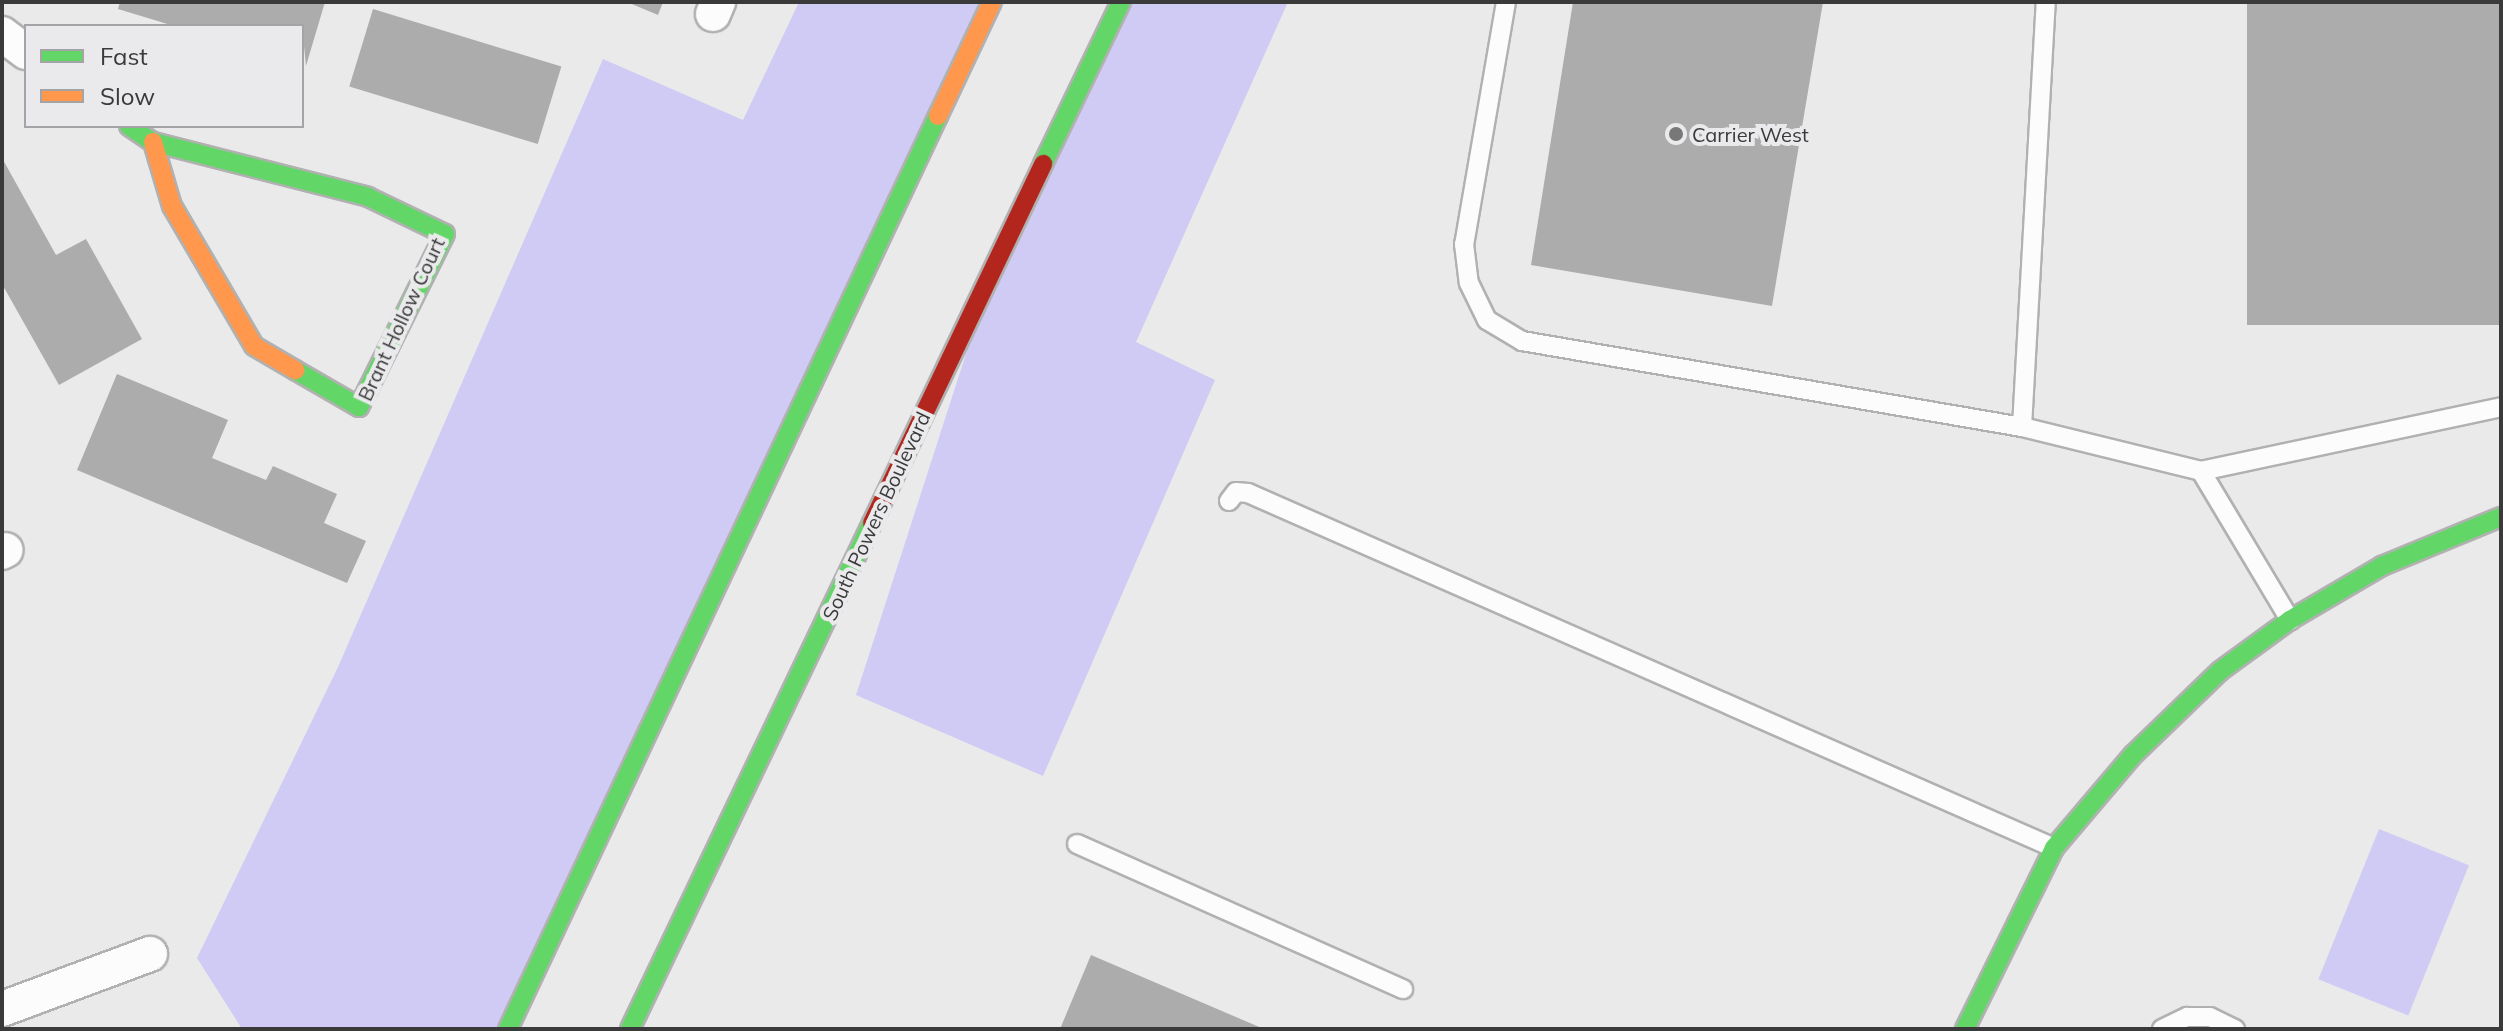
<!DOCTYPE html>
<style>
body{margin:0}
#map{position:relative;width:2503px;height:1031px;overflow:hidden;background:#eaeaea;font-family:Mulish,sans-serif}
div>[style]{position:absolute}
[style*='--x']{left:calc(var(--x)*1px);top:calc(var(--y)*1px);width:calc(var(--w)*1px);rotate:calc(var(--a)*1deg)}
.green>*{inset:0;background:#cfcbf4;transform-origin:0 0}
.building>*{inset:0;background:#acacac;transform-origin:0 0}
.roads{filter:drop-shadow(2px 0 #b1b1b1) drop-shadow(-2px 0 #b1b1b1) drop-shadow(0 2px #b1b1b1) drop-shadow(0 -2px #b1b1b1)}
.lane>*{height:18px;margin:-9px;padding:0 9px;transform-origin:9px;border-radius:9px;background:#fcfcfc}
.street>*{height:34px;margin:-17px;padding:0 17px;transform-origin:17px;border-radius:17px;background:#fcfcfc}
.fast>*{height:18px;margin:-9px;padding:0 9px;transform-origin:9px;border-radius:9px;background:#63d668}
.slow>*{height:18px;margin:-9px;padding:0 9px;transform-origin:9px;border-radius:9px;background:#ff974d}
.jam>*{height:18px;margin:-9px;padding:0 9px;transform-origin:9px;border-radius:9px;background:#b3261e}
.dots>*{width:22px;height:22px;translate:-50% -50%;box-sizing:border-box;border:4px solid #eae9eb;border-radius:50%}
span{translate:-50% -50%;white-space:nowrap;text-align:center;line-height:1.15;-webkit-text-stroke:8px #eae9eb;paint-order:stroke}
.poi-label{font-size:20px;color:#3a3a3b}
.left{translate:0 -50%;text-align:left}
.street-label{font-size:20px;color:#3a3a3b}
.frame{position:absolute;inset:0;border:4px solid #3a3a3b;pointer-events:none}
.legend{position:absolute;left:24px;top:24px;width:280px;height:104px;box-sizing:border-box;background:#eae9eb;border:2px solid #a4a3a5;margin:0;padding:10px 14px;list-style:none;font-size:24px;color:#3a3a3b}
.legend li{display:flex;align-items:center;gap:16px;height:40px}
.legend b{width:40px;border:2px solid #a4a3a5}
</style>
<div id="map">
<div class="green">
<i style="clip-path:polygon(799px 2px,993px 2px,513px 1029px,242px 1029px,197px 958px,338px 667px,603px 59px,743px 120px)"></i>
<i style="clip-path:polygon(1121px 2px,1288px 2px,1136px 342px,1215px 380px,1043px 776px,856px 695px,992px 273px)"></i>
<i style="left:2379px;top:829px;width:97px;height:162px;rotate:22deg"></i>
</div>
<div class="building">
<i style="clip-path:polygon(120px 2px,325px 2px,306px 66px,302px 26px,174px 26px,118px 9px)"></i>
<i style="clip-path:polygon(627px 2px,663px 2px,658px 15px)"></i>
<i style="clip-path:polygon(1573px 2px,1823px 2px,1772px 306px,1531px 265px)"></i>
<i style="left:2247px;top:2px;width:254px;height:323px"></i>
<i style="left:373px;top:9px;width:197px;height:81px;rotate:17deg"></i>
<i style="clip-path:polygon(2px 158px,56px 255px,86px 239px,142px 339px,59px 385px,2px 284px)"></i>
<i style="clip-path:polygon(117px 374px,228px 420px,212px 458px,266px 480px,273px 466px,337px 494px,324px 523px,366px 541px,347px 583px,77px 470px)"></i>
<i style="clip-path:polygon(1091px 955px,1264px 1029px,1060px 1029px)"></i>
</div>
<div class="roads">
<div class="lane">
<i style="--x:1506;--y:2;--w:246;--a:99.8"></i>
<i style="--x:1464;--y:244;--w:39;--a:83"></i>
<i style="--x:1469;--y:283;--w:41;--a:64.1"></i>
<i style="--x:1487;--y:320;--w:41;--a:31"></i>
<i style="--x:1522;--y:341;--w:507;--a:9.76"></i>
<i style="--x:2022;--y:427;--w:184;--a:13.8"></i>
<i style="--x:2201;--y:471;--w:174;--a:59.1"></i>
<i style="--x:2022;--y:427;--w:426;--a:-86.8"></i>
<i style="--x:2201;--y:471;--w:307;--a:-12"></i>
<i style="--x:1229;--y:501;--w:11;--a:-52"></i>
<i style="--x:1236;--y:492;--w:12;--a:5"></i>
<i style="--x:1248;--y:493;--w:881;--a:23.77"></i>
<i style="--x:1077;--y:844;--w:357;--a:24"></i>
<i style="--x:2162;--y:1029;--w:28;--a:-26"></i>
<i style="--x:2187;--y:1017;--w:23;--a:0"></i>
<i style="--x:2210;--y:1017;--w:28;--a:26"></i>
</div>
<div class="street">
<i style="--x:713;--y:14;--w:13;--a:-67"></i>
<i style="--x:2;--y:34;--w:30;--a:37"></i>
<i style="--x:2;--y:552;--w:4;--a:-27"></i>
<i style="--x:2;--y:1009;--w:158;--a:-20.4"></i>
</div>
<div class="fast">
<i style="--x:129;--y:126;--w:29;--a:34"></i>
<i style="--x:153;--y:142;--w:222;--a:14.3"></i>
<i style="--x:368;--y:197;--w:85;--a:25.7"></i>
<i style="--x:445;--y:234;--w:193;--a:116.4"></i>
<i style="--x:359;--y:407;--w:74;--a:-150"></i>
<i style="--x:1043;--y:164;--w:180;--a:-64.3"></i>
<i style="--x:508;--y:1029;--w:1009;--a:-64.78"></i>
<i style="--x:630;--y:1029;--w:561;--a:-64.44"></i>
<i style="--x:1965;--y:1029;--w:202;--a:-63.8"></i>
<i style="--x:2054;--y:848;--w:122;--a:-49.7"></i>
<i style="--x:2133;--y:755;--w:121;--a:-44"></i>
<i style="--x:2220;--y:671;--w:87;--a:-36.1"></i>
<i style="--x:2290;--y:620;--w:107;--a:-30.4"></i>
<i style="--x:2382;--y:566;--w:129;--a:-22.4"></i>
</div>
<div class="slow">
<i style="--x:938;--y:116;--w:126;--a:-64.7"></i>
<i style="--x:153;--y:142;--w:67;--a:73.5"></i>
<i style="--x:172;--y:206;--w:162;--a:59.6"></i>
<i style="--x:254;--y:346;--w:48;--a:30.3"></i>
</div>
<div class="jam">
<i style="--x:872;--y:523;--w:398;--a:-64.5"></i>
</div>
</div>
<div class="dots">
<i style="left:1676px;top:134px;background:#787878"></i>
</div>
<div class="poi-label">
<span class="left" style="left:1692px;top:134px">Carrier West</span>
</div>
<div class="street-label">
<span style="left:401px;top:319px;rotate:-65deg">Brant Hollow Court</span>
<span style="left:876px;top:516px;rotate:-65deg">South Powers Boulevard</span>
</div>
<div class="frame"></div>
<ul class="legend">
<li><b style="height:10px;background:#63d668"></b>Fast</li>
<li><b style="height:10px;background:#ff974d"></b>Slow</li>
</ul>
</div>
